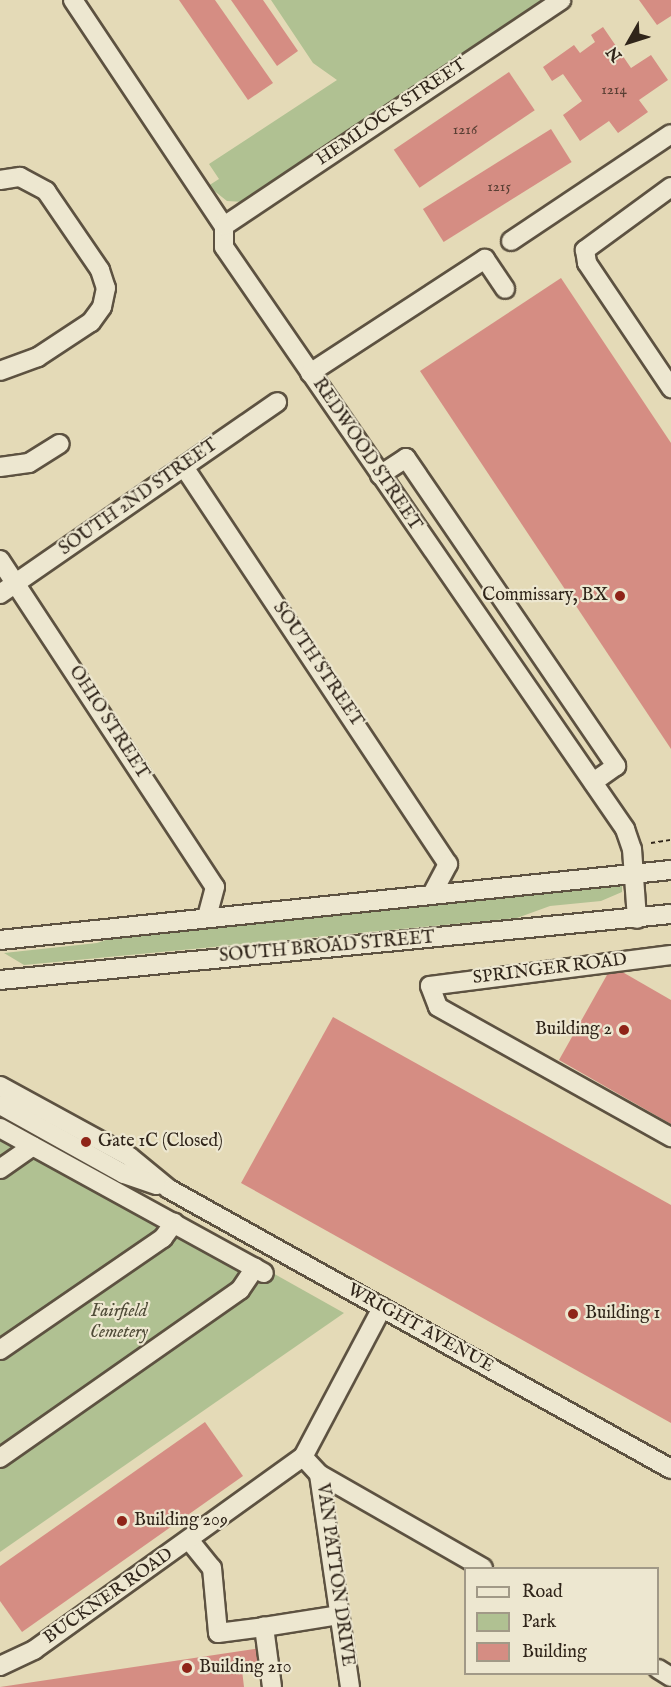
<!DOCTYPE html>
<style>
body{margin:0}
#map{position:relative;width:671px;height:1687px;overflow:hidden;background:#e4dab7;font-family:"IM FELL English",serif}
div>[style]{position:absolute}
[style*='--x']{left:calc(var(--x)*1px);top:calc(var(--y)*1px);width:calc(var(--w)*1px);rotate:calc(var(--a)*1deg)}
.green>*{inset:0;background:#b0c192}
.building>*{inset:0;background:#d58d83;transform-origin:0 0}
.path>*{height:2px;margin-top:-1px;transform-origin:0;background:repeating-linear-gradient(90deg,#30251a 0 4.5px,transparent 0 7.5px)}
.roads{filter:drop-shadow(2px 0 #5d5241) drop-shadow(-2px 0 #5d5241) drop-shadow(0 2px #5d5241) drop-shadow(0 -2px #5d5241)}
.minor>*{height:18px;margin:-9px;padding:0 9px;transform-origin:9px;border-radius:9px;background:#ede7d0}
.dots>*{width:16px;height:16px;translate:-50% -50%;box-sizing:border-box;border:3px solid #ede7d0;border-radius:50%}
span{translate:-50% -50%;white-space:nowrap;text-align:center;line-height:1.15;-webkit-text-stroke:4.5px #ede7d0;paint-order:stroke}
.number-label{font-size:15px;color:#593f34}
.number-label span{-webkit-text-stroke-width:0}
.street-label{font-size:18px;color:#30251a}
.poi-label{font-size:18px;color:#30251a}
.right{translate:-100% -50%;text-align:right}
.left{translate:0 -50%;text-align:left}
.park-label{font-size:18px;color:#504c38;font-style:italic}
.legend{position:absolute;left:464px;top:1567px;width:195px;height:108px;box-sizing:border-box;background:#ede7d0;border:2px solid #a19987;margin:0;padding:8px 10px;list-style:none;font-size:18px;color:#30251a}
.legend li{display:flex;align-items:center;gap:12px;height:30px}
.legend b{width:30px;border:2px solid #a19987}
.north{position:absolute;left:599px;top:12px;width:60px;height:60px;-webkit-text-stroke:4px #ede7d0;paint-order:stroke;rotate:231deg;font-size:16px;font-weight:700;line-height:24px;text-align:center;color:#30251a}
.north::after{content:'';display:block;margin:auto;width:21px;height:27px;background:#30251a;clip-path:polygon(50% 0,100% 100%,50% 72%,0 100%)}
</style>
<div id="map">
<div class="green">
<i style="clip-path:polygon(271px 0,549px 0,244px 202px,227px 201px,208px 186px,219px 179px,209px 164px,337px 80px,313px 63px)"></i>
<i style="clip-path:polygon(622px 883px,622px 892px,601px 901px,550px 906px,517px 918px,24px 965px,4px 953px,97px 943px,123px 934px)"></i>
<i style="clip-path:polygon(0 1120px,344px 1313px,0 1552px)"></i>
</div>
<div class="building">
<i style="clip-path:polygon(179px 0,215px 0,273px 83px,248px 100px)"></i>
<i style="clip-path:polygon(231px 0,263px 0,298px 51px,277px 66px)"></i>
<i style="clip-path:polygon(639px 0,671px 0,671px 16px,657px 25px)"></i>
<i style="clip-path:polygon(603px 27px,631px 68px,651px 55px,668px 80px,639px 100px,648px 112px,618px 133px,609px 121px,580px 141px,563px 115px,582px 101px,563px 74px,552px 81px,543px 67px,574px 45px,580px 53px,595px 42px,591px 35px)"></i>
<i style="left:509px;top:72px;width:46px;height:139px;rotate:56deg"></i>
<i style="left:551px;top:129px;width:39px;height:151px;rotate:58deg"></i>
<i style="clip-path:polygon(561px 278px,671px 443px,671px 749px,420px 371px)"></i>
<i style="clip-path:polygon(612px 966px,671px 1000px,671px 1124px,559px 1060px)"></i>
<i style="clip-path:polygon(333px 1017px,671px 1205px,671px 1423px,241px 1183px)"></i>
<i style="clip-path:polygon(205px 1422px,243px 1476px,22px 1632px,0 1601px,0 1566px)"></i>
<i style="clip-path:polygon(261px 1648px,264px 1666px,242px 1670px,244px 1687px,0 1687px)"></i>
</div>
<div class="path">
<i style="--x:651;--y:843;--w:20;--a:-9"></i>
</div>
<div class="roads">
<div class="minor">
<i style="--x:73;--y:0;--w:272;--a:56.3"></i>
<i style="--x:224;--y:226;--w:21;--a:90"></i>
<i style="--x:224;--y:247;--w:707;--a:55.43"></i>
<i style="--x:625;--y:829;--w:21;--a:71"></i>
<i style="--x:632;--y:849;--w:70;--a:85.9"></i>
<i style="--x:0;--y:180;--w:20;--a:-9"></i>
<i style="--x:20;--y:177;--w:30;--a:28"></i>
<i style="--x:46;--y:191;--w:96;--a:55.6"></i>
<i style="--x:100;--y:270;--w:19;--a:72"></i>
<i style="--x:106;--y:288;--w:19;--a:102"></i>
<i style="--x:102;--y:307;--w:19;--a:126"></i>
<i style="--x:91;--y:322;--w:64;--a:146.6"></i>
<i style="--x:38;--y:357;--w:40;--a:159.8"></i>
<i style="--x:671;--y:187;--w:107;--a:143.8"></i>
<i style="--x:585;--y:250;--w:13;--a:81"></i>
<i style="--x:587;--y:263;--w:151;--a:56.1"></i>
<i style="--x:224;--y:226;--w:406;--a:-33.8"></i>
<i style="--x:511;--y:241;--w:192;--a:-33.8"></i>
<i style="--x:310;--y:373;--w:209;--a:-33.1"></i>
<i style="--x:485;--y:259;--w:36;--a:56"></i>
<i style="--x:0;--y:467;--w:29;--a:-8"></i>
<i style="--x:29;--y:463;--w:36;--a:-32"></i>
<i style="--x:184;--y:467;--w:477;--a:56.4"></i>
<i style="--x:448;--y:864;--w:34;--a:118"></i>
<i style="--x:380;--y:475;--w:31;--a:-33"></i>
<i style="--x:406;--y:458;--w:373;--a:55.7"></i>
<i style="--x:616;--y:766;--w:28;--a:145"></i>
<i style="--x:0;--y:560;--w:391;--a:56.7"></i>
<i style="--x:215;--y:887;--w:30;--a:105"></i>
<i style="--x:0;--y:594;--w:337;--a:-34.7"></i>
<i style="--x:0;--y:940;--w:675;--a:-5.96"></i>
<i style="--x:671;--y:955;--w:243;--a:172.7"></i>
<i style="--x:430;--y:986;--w:22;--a:69"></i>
<i style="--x:438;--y:1007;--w:267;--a:29.2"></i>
<i style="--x:0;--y:980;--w:674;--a:-5.62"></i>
<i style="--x:0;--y:1086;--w:148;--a:28.6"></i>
<i style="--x:130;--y:1157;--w:50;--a:39.4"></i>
<i style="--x:169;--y:1189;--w:575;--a:29.15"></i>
<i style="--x:0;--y:1105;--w:142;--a:29.1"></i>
<i style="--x:124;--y:1174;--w:34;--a:19"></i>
<i style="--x:0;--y:1128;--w:301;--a:28.8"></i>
<i style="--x:0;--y:1169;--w:40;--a:-34.9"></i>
<i style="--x:0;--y:1350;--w:198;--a:-34.5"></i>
<i style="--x:163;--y:1238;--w:19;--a:-54"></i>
<i style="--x:0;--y:1458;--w:293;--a:-35"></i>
<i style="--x:240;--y:1290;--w:27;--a:-56"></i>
<i style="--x:319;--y:1474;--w:189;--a:29.8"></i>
<i style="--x:189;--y:1540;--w:36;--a:51"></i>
<i style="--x:212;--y:1568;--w:65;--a:84.7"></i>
<i style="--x:218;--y:1633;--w:46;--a:-7.4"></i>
<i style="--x:0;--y:1666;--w:38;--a:-25"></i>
<i style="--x:34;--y:1650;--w:331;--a:-35.7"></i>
<i style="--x:658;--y:1669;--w:15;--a:32"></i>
<i style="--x:272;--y:1687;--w:61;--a:-97.6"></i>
<i style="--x:264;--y:1627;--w:77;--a:-9"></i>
<i style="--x:350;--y:1687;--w:215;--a:-98.3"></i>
<i style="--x:319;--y:1474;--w:23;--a:-133"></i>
<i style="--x:303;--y:1457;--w:169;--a:-62.1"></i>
</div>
</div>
<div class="dots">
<i style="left:620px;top:596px;background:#8f2418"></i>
<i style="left:624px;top:1030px;background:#8f2418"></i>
<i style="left:86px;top:1142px;background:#8f2418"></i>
<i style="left:573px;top:1314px;background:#8f2418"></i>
<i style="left:122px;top:1521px;background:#8f2418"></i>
<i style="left:187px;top:1668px;background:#8f2418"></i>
</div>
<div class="number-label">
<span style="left:614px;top:90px">1214</span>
<span style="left:465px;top:130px">1216</span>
<span style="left:499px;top:187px">1215</span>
</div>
<div class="street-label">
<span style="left:392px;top:113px;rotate:-34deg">HEMLOCK STREET</span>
<span style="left:366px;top:455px;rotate:56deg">REDWOOD STREET</span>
<span style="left:139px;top:498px;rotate:-35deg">SOUTH 2ND STREET</span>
<span style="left:317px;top:665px;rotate:56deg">SOUTH STREET</span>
<span style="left:108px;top:723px;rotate:57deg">OHIO STREET</span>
<span style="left:327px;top:948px;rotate:-5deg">SOUTH BROAD STREET</span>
<span style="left:550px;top:970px;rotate:-7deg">SPRINGER ROAD</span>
<span style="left:420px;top:1329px;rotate:29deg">WRIGHT AVENUE</span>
<span style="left:334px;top:1575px;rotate:82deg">VAN PATTON DRIVE</span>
<span style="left:109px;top:1597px;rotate:-35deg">BUCKNER ROAD</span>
</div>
<div class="poi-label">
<span class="right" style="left:608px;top:596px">Commissary, BX</span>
<span class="right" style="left:612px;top:1030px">Building 2</span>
<span class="left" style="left:98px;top:1142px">Gate 1C (Closed)</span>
<span class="left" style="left:585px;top:1314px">Building 1</span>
<span class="left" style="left:134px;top:1521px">Building 209</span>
<span class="left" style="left:199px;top:1668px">Building 210</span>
</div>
<div class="park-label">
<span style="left:119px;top:1323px">Fairfield<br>Cemetery</span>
</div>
<ul class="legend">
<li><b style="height:8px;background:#ede7d0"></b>Road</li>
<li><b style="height:16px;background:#b0c192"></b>Park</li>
<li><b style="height:16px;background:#d58d83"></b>Building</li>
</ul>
<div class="north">N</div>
</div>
